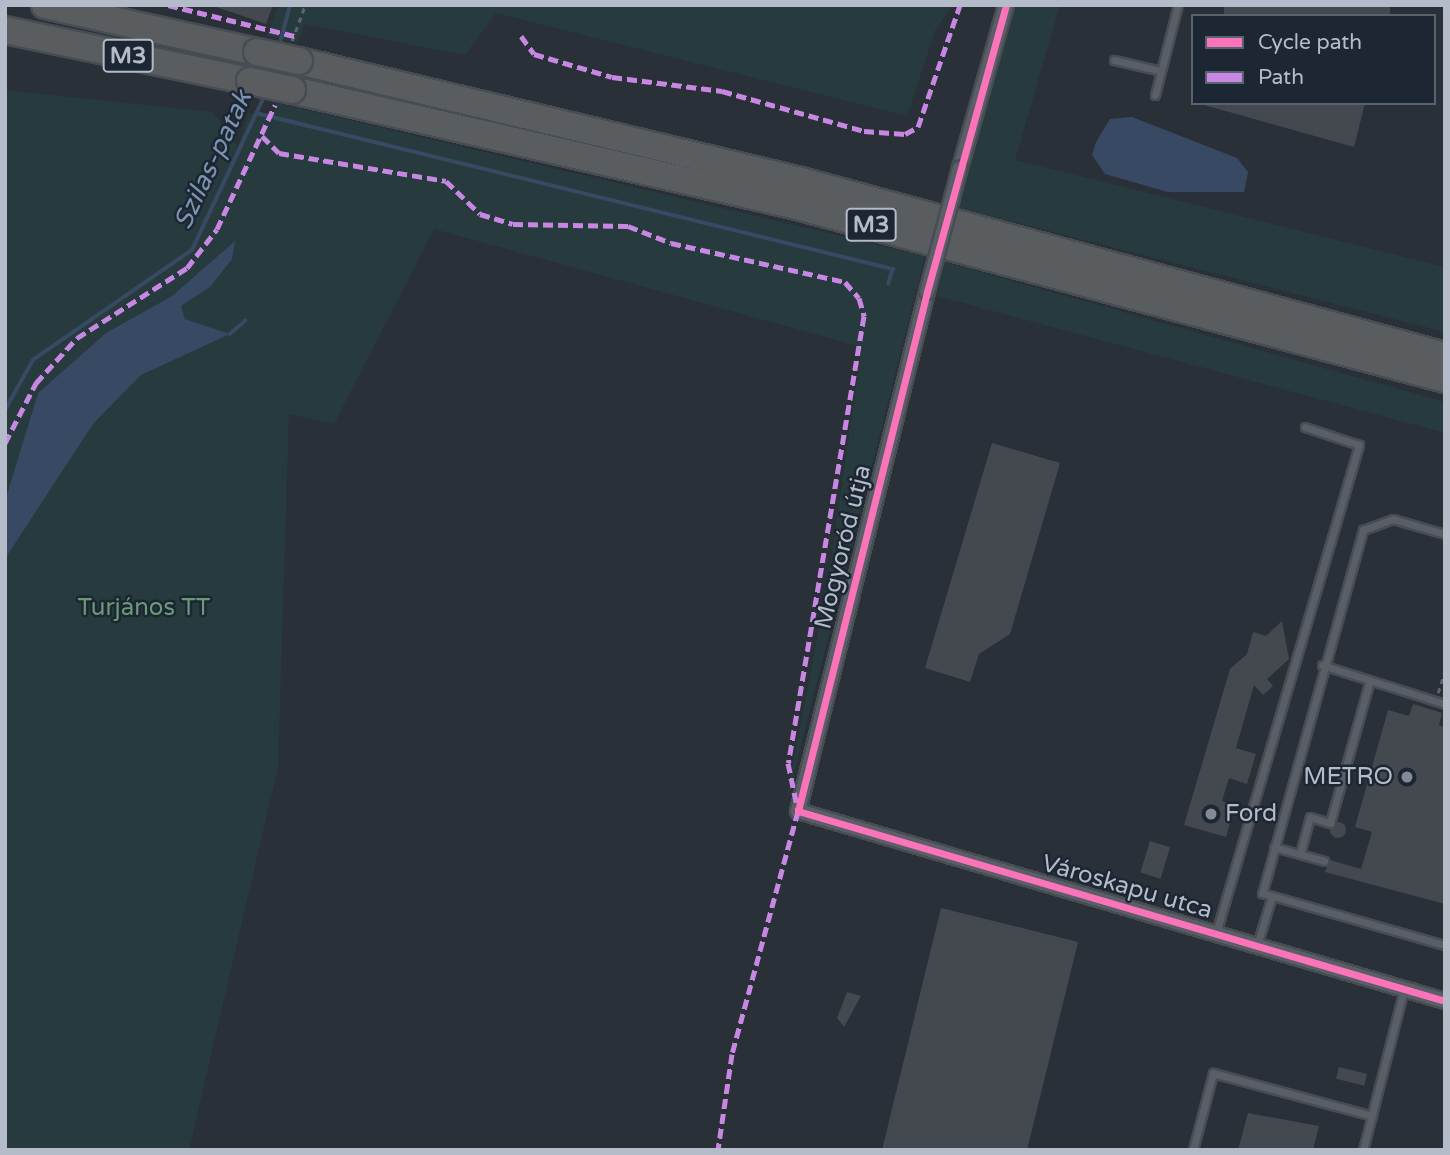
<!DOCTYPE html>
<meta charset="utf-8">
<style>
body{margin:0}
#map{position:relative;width:1450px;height:1155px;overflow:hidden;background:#2a3038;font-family:"Varela Round",sans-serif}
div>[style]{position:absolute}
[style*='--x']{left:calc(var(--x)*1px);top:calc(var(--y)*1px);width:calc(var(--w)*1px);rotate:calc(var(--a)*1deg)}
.green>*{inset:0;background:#273a3e}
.water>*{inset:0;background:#384963}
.stream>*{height:3.5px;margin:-1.75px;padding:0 1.75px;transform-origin:1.75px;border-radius:1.75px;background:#384963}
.building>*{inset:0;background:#444950;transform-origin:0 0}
.round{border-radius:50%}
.path>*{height:2.5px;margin-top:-1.25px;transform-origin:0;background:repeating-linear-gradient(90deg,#5d636a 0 5px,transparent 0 10px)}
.roads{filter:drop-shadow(2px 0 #484c53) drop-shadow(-2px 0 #484c53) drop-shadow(0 2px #484c53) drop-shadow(0 -2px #484c53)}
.lane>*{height:7px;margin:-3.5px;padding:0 3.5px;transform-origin:3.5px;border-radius:3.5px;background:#5a5e66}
.street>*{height:14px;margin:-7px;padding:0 7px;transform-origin:7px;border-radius:7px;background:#5a5e66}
.highway>*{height:26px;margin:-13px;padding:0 13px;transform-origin:13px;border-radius:13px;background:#5a5d60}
.bridges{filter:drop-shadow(2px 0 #484c53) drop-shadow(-2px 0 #484c53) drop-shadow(0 2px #484c53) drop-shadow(0 -2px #484c53)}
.street-bridge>*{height:14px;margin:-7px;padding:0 7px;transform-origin:7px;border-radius:7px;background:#5a5e66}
.highway-bridge>*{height:26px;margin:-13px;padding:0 13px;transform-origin:13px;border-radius:13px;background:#5a5d60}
.quiet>*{height:5px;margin-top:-2.5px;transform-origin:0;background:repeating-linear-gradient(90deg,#c787e3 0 10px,transparent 0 15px)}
.cycleway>*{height:7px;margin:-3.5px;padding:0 3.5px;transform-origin:3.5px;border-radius:3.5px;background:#fb73b8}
.dots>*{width:19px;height:19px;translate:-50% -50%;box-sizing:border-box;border:4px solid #1d2633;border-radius:50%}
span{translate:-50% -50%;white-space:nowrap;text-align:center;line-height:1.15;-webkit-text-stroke:5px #1d2633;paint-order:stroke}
.shield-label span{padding:2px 5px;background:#1d2633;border:2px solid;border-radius:5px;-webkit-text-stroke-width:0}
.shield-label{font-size:23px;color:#b4bcc9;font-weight:700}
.street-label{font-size:24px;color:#b4bcc9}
.park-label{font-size:24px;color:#6b9a76}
.poi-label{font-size:24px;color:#b4bcc9}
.right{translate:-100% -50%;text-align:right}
.left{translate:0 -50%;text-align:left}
.water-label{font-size:26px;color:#7c92b1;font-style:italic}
.frame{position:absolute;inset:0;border:7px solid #b4bcc9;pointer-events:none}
.legend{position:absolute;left:1191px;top:14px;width:245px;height:91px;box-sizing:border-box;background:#1d2633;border:2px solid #59626f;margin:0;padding:9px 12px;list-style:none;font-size:21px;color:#b4bcc9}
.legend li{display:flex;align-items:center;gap:14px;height:35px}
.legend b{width:35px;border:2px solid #59626f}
</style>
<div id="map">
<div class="green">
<i style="clip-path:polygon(278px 5px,953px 5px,936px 28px,907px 116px,496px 13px,465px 55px,304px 24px,298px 43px,267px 36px)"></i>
<i style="clip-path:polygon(1014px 5px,1060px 5px,1015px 160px,1445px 267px,1445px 332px,959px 208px)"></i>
<i style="clip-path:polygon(5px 90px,213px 112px,238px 147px,248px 113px,273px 115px,277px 103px,925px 256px,783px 816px,827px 587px,862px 347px,434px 229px,334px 424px,289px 414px,278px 767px,189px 1150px,5px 1150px,5px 559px,93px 424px,141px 375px,229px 334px,185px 319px,181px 306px,210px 287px,235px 242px,172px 296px,106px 333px,38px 393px,5px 501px)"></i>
<i style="clip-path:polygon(945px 262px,1445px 402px,1445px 433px,937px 296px)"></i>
</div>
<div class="water">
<i style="clip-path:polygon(1132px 117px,1237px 158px,1248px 172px,1244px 192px,1168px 192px,1105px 174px,1092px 155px,1096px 142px,1110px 119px)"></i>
<i style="clip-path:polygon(235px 241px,232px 259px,210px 287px,181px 306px,185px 319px,230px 334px,141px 375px,93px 424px,5px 559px,5px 501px,38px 393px,106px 333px,172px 296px)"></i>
</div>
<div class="stream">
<i style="--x:279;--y:47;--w:43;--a:-75.3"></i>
<i style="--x:260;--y:114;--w:652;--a:13.76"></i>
<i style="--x:893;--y:269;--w:15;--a:106"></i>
<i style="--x:230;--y:334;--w:20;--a:-41"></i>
<i style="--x:5;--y:410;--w:57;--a:-60.8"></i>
<i style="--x:33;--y:360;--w:193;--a:-34.7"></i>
<i style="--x:192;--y:250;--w:171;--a:-64.8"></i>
</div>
<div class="building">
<i style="clip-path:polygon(210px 5px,273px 5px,266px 24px)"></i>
<i style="left:1224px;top:5px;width:166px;height:11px"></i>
<i style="clip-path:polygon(1197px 103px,1365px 103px,1354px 147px)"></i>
<i style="clip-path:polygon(992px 443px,1060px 463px,1010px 634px,979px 654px,970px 682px,925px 668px)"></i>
<i style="clip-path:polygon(1282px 621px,1289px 659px,1267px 679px,1273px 686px,1263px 695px,1254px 685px,1236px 748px,1256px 754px,1247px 784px,1229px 778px,1222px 801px,1235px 805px,1226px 837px,1184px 825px,1230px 669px,1247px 654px,1253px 632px,1266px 636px)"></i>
<i style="clip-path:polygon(1413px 704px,1442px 713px,1439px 725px,1445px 727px,1445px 904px,1325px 872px,1330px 860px,1361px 869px,1372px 832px,1355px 827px,1388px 710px,1409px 716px)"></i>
<i class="round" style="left:1330px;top:822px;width:16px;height:16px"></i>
<i style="left:1150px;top:841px;width:21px;height:33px;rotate:17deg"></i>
<i style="clip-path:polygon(941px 908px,1078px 942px,1027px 1150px,882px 1150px)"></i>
<i style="clip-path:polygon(847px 992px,861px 996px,844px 1027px,837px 1018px)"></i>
<i style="left:1339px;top:1067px;width:29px;height:12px;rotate:14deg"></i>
<i style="clip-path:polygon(1248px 1113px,1319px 1126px,1313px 1150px,1238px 1150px)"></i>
</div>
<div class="path">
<i style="--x:292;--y:41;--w:38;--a:-70"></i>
<i style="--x:1438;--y:693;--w:24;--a:-73"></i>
</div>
<div class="roads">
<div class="lane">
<i style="--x:1114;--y:60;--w:48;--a:13.2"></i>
<i style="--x:1155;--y:95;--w:93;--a:-75.7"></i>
<i style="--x:1445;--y:534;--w:54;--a:-163.9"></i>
<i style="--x:1393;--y:519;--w:32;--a:160"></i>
<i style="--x:1363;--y:530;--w:377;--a:105.5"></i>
<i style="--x:1262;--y:893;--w:190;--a:15.9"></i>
<i style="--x:1322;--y:665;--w:129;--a:17.6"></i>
<i style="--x:1274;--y:847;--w:52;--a:15.6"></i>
<i style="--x:1300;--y:854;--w:38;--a:-75"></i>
<i style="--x:1310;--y:817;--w:21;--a:17"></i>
<i style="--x:1330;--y:823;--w:148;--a:-74.4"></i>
<i style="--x:1216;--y:933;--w:509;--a:-73.67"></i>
<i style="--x:1359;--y:445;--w:57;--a:-161.6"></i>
<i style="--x:1257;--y:945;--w:51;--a:-73"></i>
<i style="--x:1193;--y:1150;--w:80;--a:-75.4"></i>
<i style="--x:1213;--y:1073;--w:165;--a:15.1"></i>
<i style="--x:1363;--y:1150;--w:166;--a:-75.7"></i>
</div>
<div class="street">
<i style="--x:960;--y:168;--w:169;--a:-74.2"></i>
<i style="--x:927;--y:292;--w:535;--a:103.96"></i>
<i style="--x:798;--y:811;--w:674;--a:16.37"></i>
</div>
<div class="highway">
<i style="--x:45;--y:5;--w:217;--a:12.5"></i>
<i style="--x:5;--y:30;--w:250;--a:11.8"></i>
<i style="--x:299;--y:61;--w:516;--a:13.44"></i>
<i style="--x:801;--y:181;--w:667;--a:15.2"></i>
<i style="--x:292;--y:90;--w:518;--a:12.94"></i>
<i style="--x:797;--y:206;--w:671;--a:14.95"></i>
</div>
</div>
<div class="bridges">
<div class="street-bridge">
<i style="--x:927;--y:292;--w:128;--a:-75.1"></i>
</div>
<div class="highway-bridge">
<i style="--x:257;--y:52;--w:43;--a:12.1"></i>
<i style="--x:250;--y:81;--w:43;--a:12.1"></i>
</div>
</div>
<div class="quiet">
<i style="--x:168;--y:5;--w:130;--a:13.8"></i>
<i style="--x:521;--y:36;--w:22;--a:54"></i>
<i style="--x:534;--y:54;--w:81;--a:16.4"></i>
<i style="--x:612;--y:77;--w:111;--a:7.3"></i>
<i style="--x:722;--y:91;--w:148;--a:15.7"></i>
<i style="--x:864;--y:131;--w:41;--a:4.2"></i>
<i style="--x:905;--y:134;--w:15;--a:-28"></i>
<i style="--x:918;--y:127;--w:129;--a:-71"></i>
<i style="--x:262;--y:136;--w:24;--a:45"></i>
<i style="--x:279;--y:153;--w:169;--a:9.5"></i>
<i style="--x:446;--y:181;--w:47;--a:44.1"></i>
<i style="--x:480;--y:214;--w:34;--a:17"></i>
<i style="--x:513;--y:224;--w:115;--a:1"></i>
<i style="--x:628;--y:226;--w:46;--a:21.6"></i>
<i style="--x:671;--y:243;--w:178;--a:12.6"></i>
<i style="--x:845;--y:282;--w:21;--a:49"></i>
<i style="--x:859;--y:298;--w:19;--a:74"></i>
<i style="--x:864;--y:316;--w:453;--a:99.6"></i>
<i style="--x:788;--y:763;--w:49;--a:78.2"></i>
<i style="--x:798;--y:811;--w:252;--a:105.2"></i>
<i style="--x:732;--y:1054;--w:97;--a:98.3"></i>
<i style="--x:5;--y:443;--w:68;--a:-62.7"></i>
<i style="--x:36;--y:383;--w:61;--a:-47.7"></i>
<i style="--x:77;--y:338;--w:130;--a:-32.5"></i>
<i style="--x:187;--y:268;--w:49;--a:-52.4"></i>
<i style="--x:217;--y:229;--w:137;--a:-64.9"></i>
</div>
<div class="cycleway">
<i style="--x:1006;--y:5;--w:298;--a:105.4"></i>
<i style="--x:927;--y:292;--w:535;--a:103.96"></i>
<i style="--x:798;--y:811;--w:674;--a:16.37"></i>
</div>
<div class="dots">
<i style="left:1407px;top:777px;background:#848b96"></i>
<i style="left:1211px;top:814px;background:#848b96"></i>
</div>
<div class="shield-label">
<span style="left:128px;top:56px">M3</span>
<span style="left:871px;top:225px">M3</span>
</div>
<div class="street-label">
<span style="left:843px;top:547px;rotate:-76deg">Mogyoród útja</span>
<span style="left:1127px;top:887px;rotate:16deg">Városkapu utca</span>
</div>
<div class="park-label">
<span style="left:144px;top:608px">Turjános TT</span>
</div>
<div class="poi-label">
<span class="right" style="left:1393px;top:777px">METRO</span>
<span class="left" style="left:1225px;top:814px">Ford</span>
</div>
<div class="water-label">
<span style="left:213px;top:160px;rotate:-65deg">Szilas-patak</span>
</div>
<div class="frame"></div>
<ul class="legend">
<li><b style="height:9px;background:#fb73b8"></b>Cycle path</li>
<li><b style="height:9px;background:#c787e3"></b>Path</li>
</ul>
</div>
